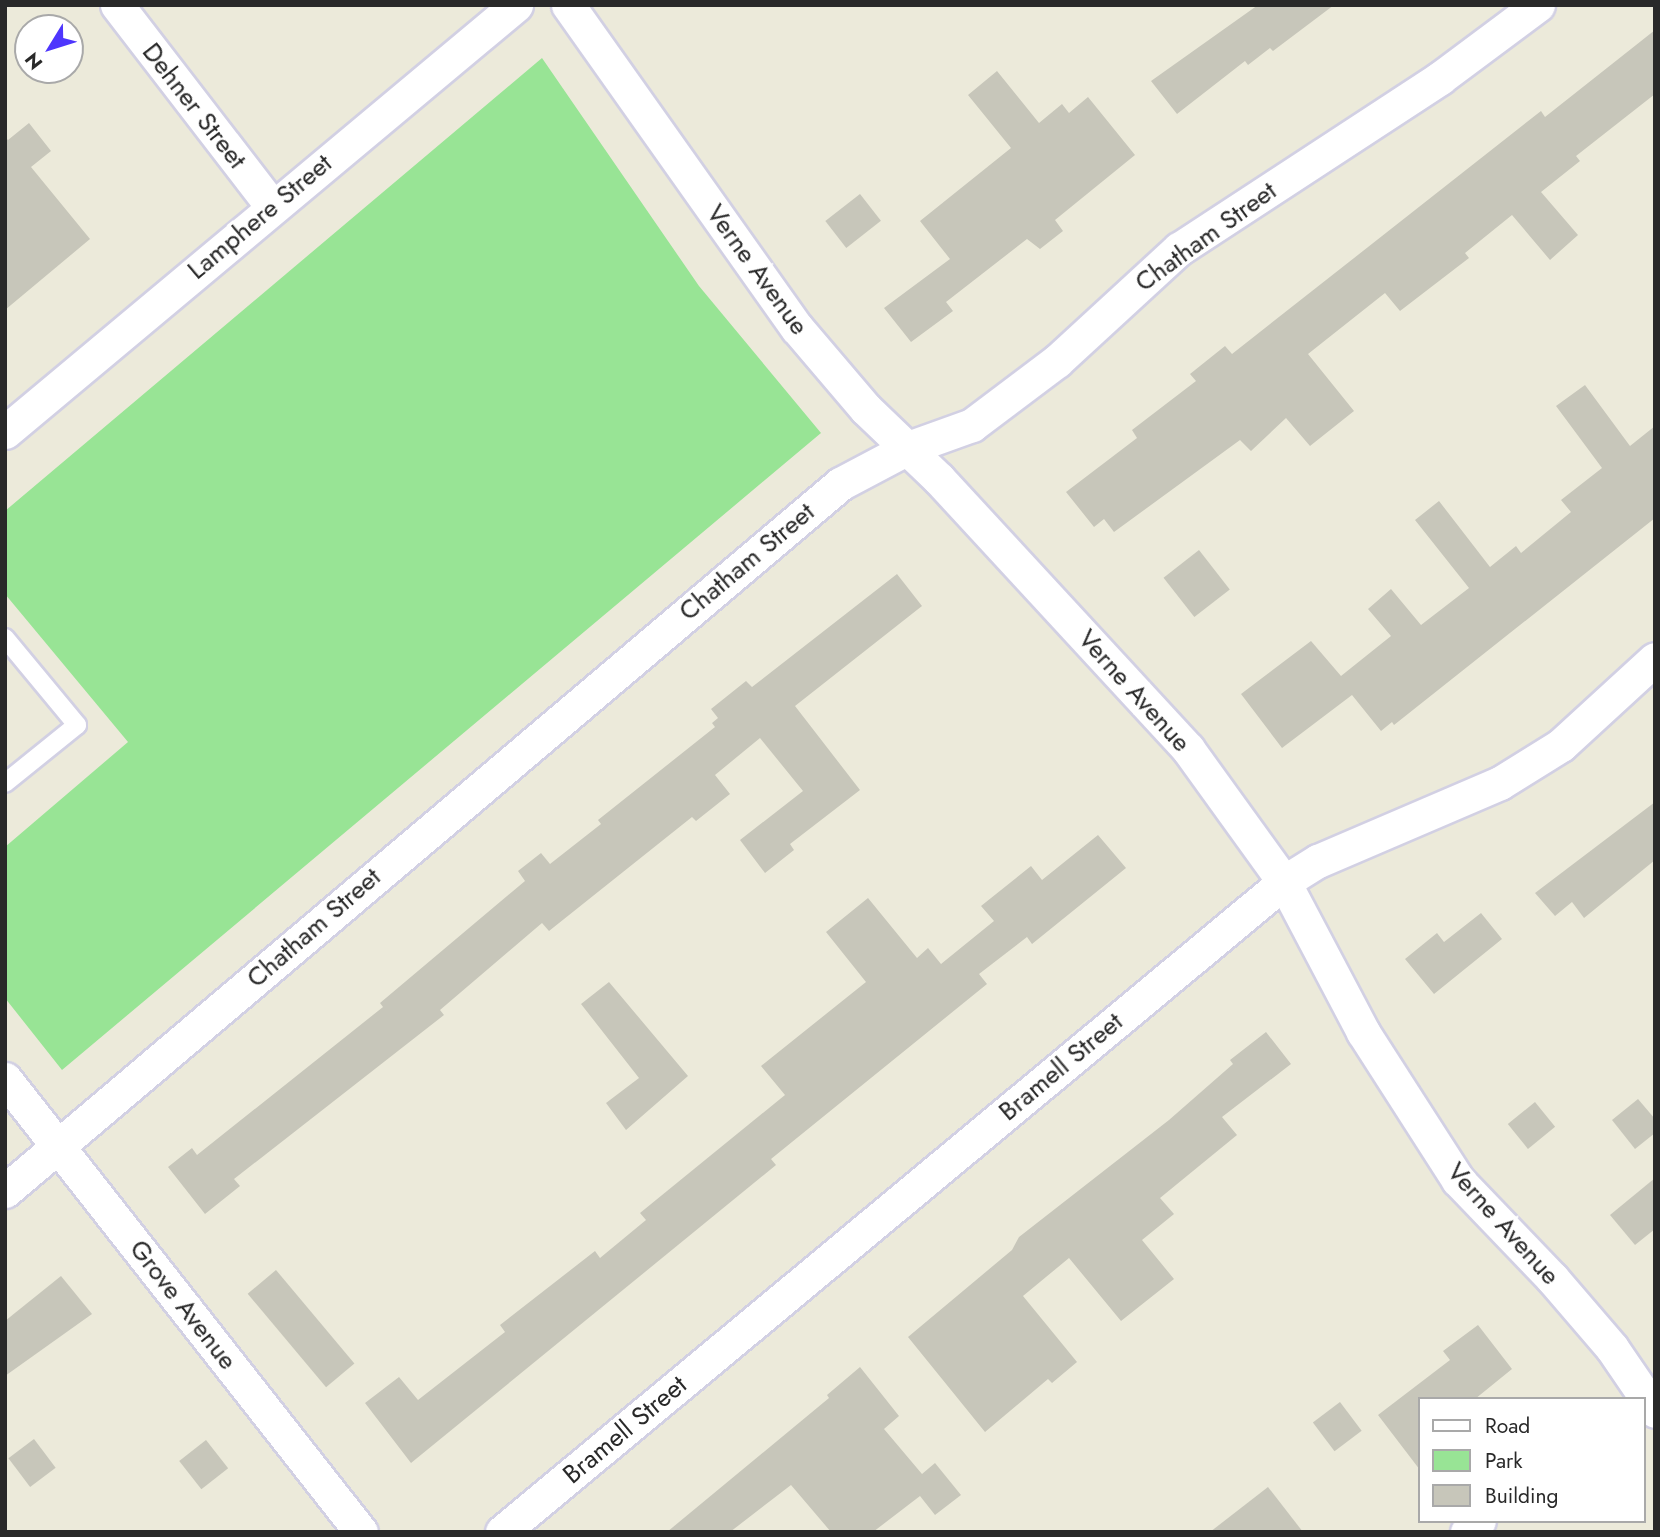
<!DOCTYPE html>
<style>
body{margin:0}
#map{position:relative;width:1660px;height:1537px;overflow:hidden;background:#eceada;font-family:Jost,sans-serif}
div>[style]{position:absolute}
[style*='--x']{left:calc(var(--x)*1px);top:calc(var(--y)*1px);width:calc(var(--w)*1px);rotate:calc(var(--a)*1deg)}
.green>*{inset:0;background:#98e495}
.building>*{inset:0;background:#c7c6ba;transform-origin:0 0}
.roads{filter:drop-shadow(2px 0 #d2d0e3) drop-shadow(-2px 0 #d2d0e3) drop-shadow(0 2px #d2d0e3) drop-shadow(0 -2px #d2d0e3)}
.service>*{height:18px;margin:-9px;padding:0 9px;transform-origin:9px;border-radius:9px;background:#fff}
.minor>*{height:33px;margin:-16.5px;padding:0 16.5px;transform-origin:16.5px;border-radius:16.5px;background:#fff}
span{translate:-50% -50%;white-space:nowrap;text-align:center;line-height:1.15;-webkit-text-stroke:6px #fff;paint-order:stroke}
.street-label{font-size:26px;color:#292929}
.frame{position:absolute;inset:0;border:7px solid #292929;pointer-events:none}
.legend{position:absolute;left:1418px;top:1397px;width:228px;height:126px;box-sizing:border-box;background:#fff;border:2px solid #a9a9a9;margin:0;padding:9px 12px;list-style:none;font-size:21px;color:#292929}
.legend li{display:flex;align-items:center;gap:14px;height:35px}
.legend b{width:35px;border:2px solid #a9a9a9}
.north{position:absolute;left:14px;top:14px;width:70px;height:70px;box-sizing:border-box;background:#fff;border:2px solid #a9a9a9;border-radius:50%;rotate:232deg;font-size:19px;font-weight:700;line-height:28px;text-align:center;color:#292929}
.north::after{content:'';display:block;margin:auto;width:24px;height:32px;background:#4e36fd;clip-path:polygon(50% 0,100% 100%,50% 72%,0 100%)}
</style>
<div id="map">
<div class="green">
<i style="clip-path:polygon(542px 58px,699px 286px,821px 433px,62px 1070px,5px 998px,5px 847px,128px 742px,5px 594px,5px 511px)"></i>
</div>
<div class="building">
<i style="clip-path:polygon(1258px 5px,1334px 5px,1273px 51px,1270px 48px,1248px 65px,1245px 61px,1177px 114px,1151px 81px)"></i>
<i style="clip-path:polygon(1655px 30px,1655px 94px,1576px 156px,1580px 161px,1541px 192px,1578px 235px,1550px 260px,1512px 215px,1465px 253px,1469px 258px,1400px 311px,1385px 293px,1308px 354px,1354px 411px,1310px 446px,1286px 418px,1251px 451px,1240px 440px,1114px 532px,1104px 519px,1094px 527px,1066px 492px,1137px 438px,1132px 430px,1196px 381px,1190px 374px,1225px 346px,1232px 354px,1541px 111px,1545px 117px)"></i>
<i style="clip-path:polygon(997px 71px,1039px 123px,1062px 104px,1069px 113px,1088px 97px,1135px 155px,1055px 220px,1063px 231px,1040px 249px,1027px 239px,946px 302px,953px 311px,911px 342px,884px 308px,950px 259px,920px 221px,1011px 148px,968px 95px)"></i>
<i style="clip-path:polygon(29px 123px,51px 151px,31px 167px,90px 239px,5px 310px,5px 137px,8px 140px)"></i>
<i style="left:860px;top:194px;width:34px;height:44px;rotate:52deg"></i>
<i style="clip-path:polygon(1585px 385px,1630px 446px,1655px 426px,1655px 518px,1394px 725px,1392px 722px,1381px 731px,1352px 695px,1282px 748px,1241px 694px,1311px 641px,1341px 676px,1391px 636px,1368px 609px,1391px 589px,1421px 625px,1469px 588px,1415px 520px,1439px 501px,1490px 567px,1516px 546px,1521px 553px,1571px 512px,1561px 500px,1602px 468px,1556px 406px)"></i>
<i style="left:1199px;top:550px;width:50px;height:45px;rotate:52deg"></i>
<i style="clip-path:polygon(897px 574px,922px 606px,795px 706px,860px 790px,790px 844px,794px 850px,765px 873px,740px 840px,803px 791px,760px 738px,715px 775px,730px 794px,696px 821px,692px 817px,549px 931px,542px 923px,440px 1010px,444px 1015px,234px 1179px,240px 1186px,205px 1214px,168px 1167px,192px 1148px,197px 1155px,383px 1007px,380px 1003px,525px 881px,518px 871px,541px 853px,550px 864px,601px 824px,598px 820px,715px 727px,712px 723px,718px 718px,711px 709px,746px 681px,752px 687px)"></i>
<i style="clip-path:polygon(1655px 802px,1655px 860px,1584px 918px,1572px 902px,1555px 916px,1535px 893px)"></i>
<i style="clip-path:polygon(1098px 835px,1126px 868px,1032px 944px,1027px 937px,979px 974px,987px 984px,771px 1159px,776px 1165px,411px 1463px,365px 1403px,399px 1377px,418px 1400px,505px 1332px,500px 1325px,595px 1251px,600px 1258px,646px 1220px,640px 1213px,785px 1095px,761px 1066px,866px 982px,826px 932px,868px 898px,917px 958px,928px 948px,941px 964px,994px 921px,981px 906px,1031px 866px,1042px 880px)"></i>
<i style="clip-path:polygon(1481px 913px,1502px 939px,1434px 994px,1405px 959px,1437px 933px,1444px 942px)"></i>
<i style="clip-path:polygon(609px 982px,688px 1076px,626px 1130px,606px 1103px,639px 1078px,581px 1004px)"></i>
<i style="clip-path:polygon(1266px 1032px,1291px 1064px,1222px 1117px,1237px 1135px,1160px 1198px,1174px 1214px,1142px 1240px,1174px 1279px,1121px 1321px,1069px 1258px,1023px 1296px,1077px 1362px,1052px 1383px,1048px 1379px,985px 1432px,908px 1337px,1012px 1250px,1019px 1237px,1169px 1120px,1233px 1064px,1230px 1060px)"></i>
<i style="clip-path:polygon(1638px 1099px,1655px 1119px,1655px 1133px,1635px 1149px,1612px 1120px)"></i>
<i style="left:1535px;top:1102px;width:32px;height:35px;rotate:51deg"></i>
<i style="clip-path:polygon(1655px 1178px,1655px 1229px,1635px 1245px,1610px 1215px)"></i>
<i style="left:276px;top:1270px;width:122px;height:37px;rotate:50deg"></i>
<i style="clip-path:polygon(61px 1276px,92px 1314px,5px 1376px,5px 1321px)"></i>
<i style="clip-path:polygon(1478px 1325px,1512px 1369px,1475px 1399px,1420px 1399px,1420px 1470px,1378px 1415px,1450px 1360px,1443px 1351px)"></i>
<i style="clip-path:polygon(860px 1367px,899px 1416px,884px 1429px,922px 1474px,935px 1463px,961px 1495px,935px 1515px,920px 1496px,873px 1532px,831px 1532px,791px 1485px,730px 1532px,667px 1532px,829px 1398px,827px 1395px)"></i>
<i style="left:1340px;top:1402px;width:36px;height:34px;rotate:53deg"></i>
<i style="left:34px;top:1439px;width:36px;height:32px;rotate:53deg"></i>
<i style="left:206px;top:1440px;width:36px;height:34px;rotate:52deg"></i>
<i style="clip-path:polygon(1268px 1487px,1303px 1532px,1210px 1532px)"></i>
</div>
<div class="roads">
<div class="service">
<i style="--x:5;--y:638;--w:113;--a:50.4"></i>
<i style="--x:77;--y:725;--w:92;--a:141.1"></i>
</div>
<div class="minor">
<i style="--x:117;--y:5;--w:254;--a:52.4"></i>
<i style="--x:568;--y:5;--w:396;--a:54.7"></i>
<i style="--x:797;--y:328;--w:106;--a:49.6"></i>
<i style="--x:866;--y:409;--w:101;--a:43.8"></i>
<i style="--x:939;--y:479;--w:367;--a:47.3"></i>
<i style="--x:1188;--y:749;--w:164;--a:54.2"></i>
<i style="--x:1284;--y:882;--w:170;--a:62.2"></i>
<i style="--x:1363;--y:1032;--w:176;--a:57.3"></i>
<i style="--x:1458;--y:1180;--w:136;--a:46.2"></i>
<i style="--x:1552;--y:1278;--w:92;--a:49.4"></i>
<i style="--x:1612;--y:1348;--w:76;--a:55.7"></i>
<i style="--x:5;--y:432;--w:666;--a:-39.88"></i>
<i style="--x:5;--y:1079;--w:576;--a:51.84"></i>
<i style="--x:5;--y:1191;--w:1094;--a:-40.25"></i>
<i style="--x:840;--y:484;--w:77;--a:-27.9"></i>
<i style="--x:908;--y:448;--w:68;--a:-19.8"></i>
<i style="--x:972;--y:425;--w:106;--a:-37"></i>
<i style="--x:1057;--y:361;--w:166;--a:-42.6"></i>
<i style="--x:1179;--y:249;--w:312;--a:-33.2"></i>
<i style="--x:1440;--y:78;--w:122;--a:-36.7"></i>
<i style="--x:502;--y:1532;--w:1017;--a:-39.73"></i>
<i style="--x:1284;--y:882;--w:40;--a:-32"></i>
<i style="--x:1318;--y:861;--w:198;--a:-23.2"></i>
<i style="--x:1500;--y:783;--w:72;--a:-31.9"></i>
<i style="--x:1561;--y:745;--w:127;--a:-42.5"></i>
<i style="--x:1467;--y:1532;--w:16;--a:-43"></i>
</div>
</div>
<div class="street-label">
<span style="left:194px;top:106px;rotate:52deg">Dehner Street</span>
<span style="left:260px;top:217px;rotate:-40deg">Lamphere Street</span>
<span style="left:1206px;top:237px;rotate:-36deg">Chatham Street</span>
<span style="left:757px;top:270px;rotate:54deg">Verne Avenue</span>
<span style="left:747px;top:562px;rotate:-40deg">Chatham Street</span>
<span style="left:1134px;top:691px;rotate:48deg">Verne Avenue</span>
<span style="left:314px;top:928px;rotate:-41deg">Chatham Street</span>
<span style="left:1061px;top:1067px;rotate:-40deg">Bramell Street</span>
<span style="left:1503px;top:1224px;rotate:48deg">Verne Avenue</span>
<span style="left:183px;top:1305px;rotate:52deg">Grove Avenue</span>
<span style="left:625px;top:1430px;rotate:-40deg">Bramell Street</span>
</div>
<div class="frame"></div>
<ul class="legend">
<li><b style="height:9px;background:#fff"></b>Road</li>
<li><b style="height:19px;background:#98e495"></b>Park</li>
<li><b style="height:19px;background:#c7c6ba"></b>Building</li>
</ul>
<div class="north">N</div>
</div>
